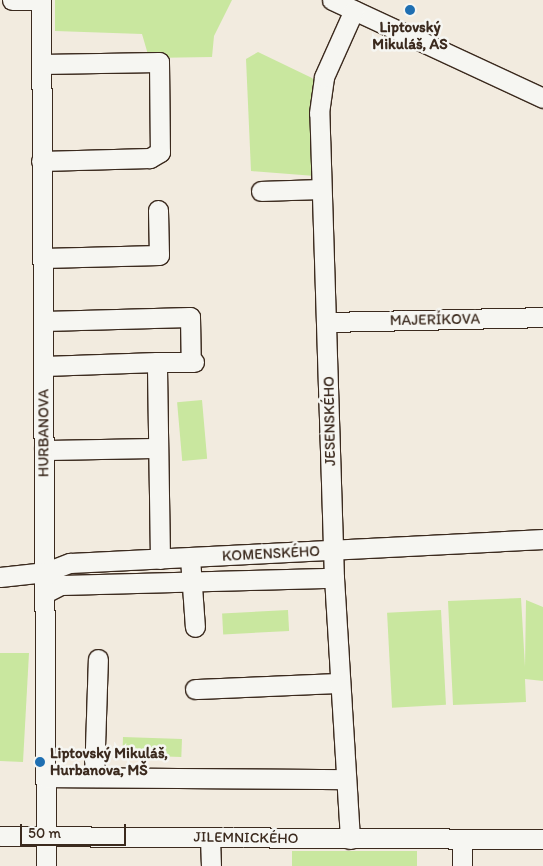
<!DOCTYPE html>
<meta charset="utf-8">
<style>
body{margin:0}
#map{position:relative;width:543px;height:866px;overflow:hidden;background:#f2ebdf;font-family:Itim,sans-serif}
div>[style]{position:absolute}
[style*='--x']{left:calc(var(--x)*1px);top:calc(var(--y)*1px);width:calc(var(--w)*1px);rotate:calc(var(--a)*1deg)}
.green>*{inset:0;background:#c9e79f;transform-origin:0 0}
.roads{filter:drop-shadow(1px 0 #3b2a1e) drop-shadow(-1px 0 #3b2a1e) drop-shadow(0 1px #3b2a1e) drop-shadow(0 -1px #3b2a1e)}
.minor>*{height:19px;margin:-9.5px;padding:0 9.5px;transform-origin:9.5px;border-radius:9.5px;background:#f6f6f2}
.dots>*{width:14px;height:14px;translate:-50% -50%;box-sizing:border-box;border:2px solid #f6f6f2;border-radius:50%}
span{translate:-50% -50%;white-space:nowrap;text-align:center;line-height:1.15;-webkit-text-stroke:5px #f6f6f2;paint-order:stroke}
.poi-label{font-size:15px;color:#3b2a1e;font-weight:700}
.left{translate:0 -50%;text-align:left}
.street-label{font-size:15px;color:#3b2a1e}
.scale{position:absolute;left:20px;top:824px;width:106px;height:22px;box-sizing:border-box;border:2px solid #3b2a1e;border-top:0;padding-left:6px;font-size:15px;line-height:18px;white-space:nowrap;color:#3b2a1e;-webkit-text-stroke:4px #f6f6f2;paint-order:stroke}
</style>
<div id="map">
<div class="green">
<i style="clip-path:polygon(55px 0,232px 0,214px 36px,212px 57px,149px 58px,142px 34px,55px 31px)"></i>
<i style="clip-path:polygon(258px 52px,312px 78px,317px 85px,315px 176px,251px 171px,246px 59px)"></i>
<i style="left:202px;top:400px;width:59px;height:25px;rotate:85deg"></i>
<i style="clip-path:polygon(521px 598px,525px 667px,526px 600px,543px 607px,543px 681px,525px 679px,526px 702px,453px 705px,448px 601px)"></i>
<i style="left:288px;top:610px;width:21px;height:66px;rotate:87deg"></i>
<i style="left:441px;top:610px;width:95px;height:54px;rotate:87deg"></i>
<i style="clip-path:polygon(0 653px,29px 653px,23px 762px,0 761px)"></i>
<i style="left:123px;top:737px;width:59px;height:18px;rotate:2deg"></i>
<i style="left:292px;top:851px;width:125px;height:15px"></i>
</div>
<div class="roads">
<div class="minor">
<i style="--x:12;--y:0;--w:28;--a:0"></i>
<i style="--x:41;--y:0;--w:866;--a:89.67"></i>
<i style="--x:332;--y:0;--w:233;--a:24.9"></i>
<i style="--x:41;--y:64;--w:118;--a:-1"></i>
<i style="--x:159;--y:62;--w:90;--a:89.4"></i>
<i style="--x:160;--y:152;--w:12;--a:149"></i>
<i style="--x:150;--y:158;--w:109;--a:178.4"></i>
<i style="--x:261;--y:191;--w:59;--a:-1.9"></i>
<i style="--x:43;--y:258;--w:116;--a:-1.5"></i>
<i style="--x:159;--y:255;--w:45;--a:-91.3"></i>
<i style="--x:44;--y:321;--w:146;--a:-1.6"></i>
<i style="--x:190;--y:317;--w:39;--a:89"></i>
<i style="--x:328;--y:322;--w:215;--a:-1.3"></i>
<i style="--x:44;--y:366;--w:113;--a:-2"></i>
<i style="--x:44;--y:450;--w:113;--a:-1"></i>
<i style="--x:190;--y:558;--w:69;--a:85.9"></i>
<i style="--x:160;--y:559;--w:197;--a:-90.9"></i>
<i style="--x:157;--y:362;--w:37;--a:0"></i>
<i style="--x:0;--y:577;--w:46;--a:-6.2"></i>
<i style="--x:46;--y:572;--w:26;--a:-21"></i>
<i style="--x:70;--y:563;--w:474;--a:-2.9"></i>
<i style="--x:45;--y:593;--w:18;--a:-27"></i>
<i style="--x:61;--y:585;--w:273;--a:-1.5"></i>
<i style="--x:195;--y:689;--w:145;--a:-2.4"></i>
<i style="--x:45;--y:777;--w:301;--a:0.4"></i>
<i style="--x:94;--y:777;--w:118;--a:-88.1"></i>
<i style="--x:0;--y:836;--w:543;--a:0.32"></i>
<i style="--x:210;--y:838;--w:28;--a:88"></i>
<i style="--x:350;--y:839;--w:261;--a:-93.5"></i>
<i style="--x:334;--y:578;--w:465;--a:-91.8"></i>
<i style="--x:319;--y:113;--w:36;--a:-82"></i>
<i style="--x:324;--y:77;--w:73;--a:-65.9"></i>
<i style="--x:462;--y:866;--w:26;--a:-90"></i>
</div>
</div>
<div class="dots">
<i style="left:410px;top:10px;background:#1f6fb2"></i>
<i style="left:40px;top:762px;background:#1f6fb2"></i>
</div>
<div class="poi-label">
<span style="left:410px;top:36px">Liptovský<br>Mikuláš, AS</span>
<span class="left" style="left:50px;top:762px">Liptovský Mikuláš,<br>Hurbanova, MŠ</span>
</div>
<div class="street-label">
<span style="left:435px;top:320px;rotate:-1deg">MAJERÍKOVA</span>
<span style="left:330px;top:421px;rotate:-91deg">JESENSKÉHO</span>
<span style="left:44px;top:433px;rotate:-90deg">HURBANOVA</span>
<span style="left:271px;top:554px;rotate:-3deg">KOMENSKÉHO</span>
<span style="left:246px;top:838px;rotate:1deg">JILEMNICKÉHO</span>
</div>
<div class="scale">50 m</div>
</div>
